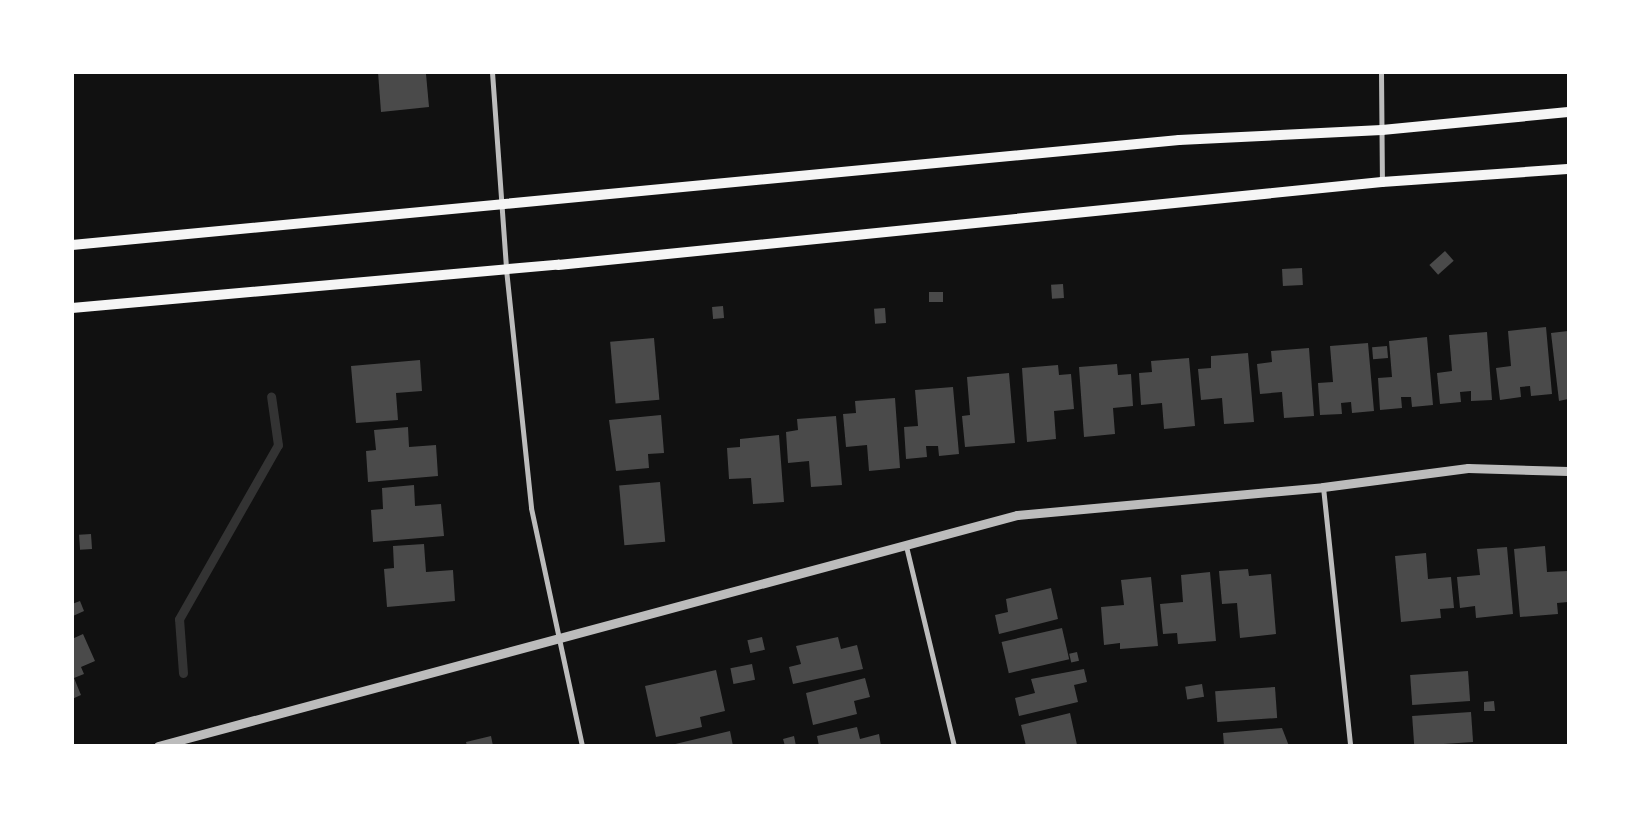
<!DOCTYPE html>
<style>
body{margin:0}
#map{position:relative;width:1641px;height:818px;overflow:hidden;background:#111;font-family:Figtree,sans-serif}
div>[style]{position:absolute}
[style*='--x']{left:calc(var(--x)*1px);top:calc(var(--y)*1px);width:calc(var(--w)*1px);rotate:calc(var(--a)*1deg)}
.stream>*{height:9px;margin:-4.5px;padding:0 4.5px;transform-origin:4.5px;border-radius:4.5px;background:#333}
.building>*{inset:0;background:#4a4a4a;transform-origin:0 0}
.minor>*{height:5px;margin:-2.5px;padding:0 2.5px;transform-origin:2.5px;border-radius:2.5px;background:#bcbcbc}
.tertiary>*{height:9px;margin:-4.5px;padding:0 4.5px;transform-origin:4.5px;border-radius:4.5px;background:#bcbcbc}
.secondary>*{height:10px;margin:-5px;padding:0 5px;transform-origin:5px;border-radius:5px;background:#f5f5f5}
span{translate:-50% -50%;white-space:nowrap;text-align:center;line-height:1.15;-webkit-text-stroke:5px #fff;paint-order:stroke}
.frame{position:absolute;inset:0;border:74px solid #fff;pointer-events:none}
</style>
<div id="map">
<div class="stream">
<i style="--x:183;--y:673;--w:54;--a:-94.2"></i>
<i style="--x:179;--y:619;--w:200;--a:-60.4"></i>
<i style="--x:278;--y:445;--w:49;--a:-98.1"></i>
</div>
<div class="building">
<i style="clip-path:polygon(378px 72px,426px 74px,429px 107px,381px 112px)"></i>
<i style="left:1445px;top:251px;width:13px;height:21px;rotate:48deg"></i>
<i style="left:1302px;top:268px;width:17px;height:20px;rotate:87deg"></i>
<i style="left:1063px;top:284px;width:14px;height:12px;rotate:86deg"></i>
<i style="left:943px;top:292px;width:10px;height:14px;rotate:90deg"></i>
<i style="left:723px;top:306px;width:12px;height:11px;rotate:85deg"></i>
<i style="left:885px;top:308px;width:15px;height:11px;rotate:86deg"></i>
<i style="clip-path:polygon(1546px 327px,1552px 394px,1531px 396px,1530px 386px,1520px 387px,1521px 397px,1500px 400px,1496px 368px,1511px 366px,1508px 331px)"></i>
<i style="clip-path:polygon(1568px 331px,1568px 399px,1559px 401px,1551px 333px)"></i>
<i style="clip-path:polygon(1487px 332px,1492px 400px,1471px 401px,1471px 391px,1460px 392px,1461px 402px,1440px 404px,1437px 373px,1452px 371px,1449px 335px)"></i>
<i style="clip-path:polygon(1427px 337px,1433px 405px,1412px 407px,1411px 397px,1401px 397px,1402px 408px,1380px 410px,1378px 378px,1392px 377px,1389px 341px)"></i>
<i style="left:654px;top:338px;width:62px;height:44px;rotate:85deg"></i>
<i style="clip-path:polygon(1368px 343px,1374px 411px,1352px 413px,1351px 402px,1341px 403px,1342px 414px,1320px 415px,1318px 383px,1333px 382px,1330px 346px)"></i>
<i style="left:1387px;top:346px;width:12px;height:15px;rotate:85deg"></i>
<i style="clip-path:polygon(1309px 348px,1314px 416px,1284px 418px,1282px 392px,1260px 394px,1257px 364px,1272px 362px,1271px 351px)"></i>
<i style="clip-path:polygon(1248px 353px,1254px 422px,1224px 424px,1222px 398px,1201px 400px,1198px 369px,1211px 368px,1211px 356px)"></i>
<i style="clip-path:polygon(1189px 358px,1195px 426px,1164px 429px,1162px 403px,1141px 405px,1139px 373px,1152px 372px,1151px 361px)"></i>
<i style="clip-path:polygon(420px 360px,422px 391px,396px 393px,398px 420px,356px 423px,351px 366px)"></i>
<i style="clip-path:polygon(1117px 364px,1118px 375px,1131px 374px,1133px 406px,1113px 408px,1115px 434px,1084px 437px,1079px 367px)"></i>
<i style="clip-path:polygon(1058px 365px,1059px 375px,1071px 374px,1074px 409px,1054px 411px,1056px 439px,1027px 442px,1022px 368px)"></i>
<i style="clip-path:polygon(1009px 373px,1015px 443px,965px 447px,962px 416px,970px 415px,967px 377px)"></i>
<i style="clip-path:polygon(953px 387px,959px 454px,939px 456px,938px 446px,926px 446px,927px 457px,906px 459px,904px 427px,918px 426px,915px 390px)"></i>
<i style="clip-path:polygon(895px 398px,900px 468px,869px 471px,867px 445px,846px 447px,843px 414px,856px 413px,855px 401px)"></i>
<i style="clip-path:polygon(661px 415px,664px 453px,648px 454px,649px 468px,616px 471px,609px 420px)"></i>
<i style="clip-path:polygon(836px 416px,842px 485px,811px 487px,809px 461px,788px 463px,786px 432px,798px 430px,797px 419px)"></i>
<i style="clip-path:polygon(408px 427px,409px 447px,436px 445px,438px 476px,368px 482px,366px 451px,376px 450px,374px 430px)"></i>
<i style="clip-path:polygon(779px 435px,784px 502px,753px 504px,751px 478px,729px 479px,727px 448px,740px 447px,740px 439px)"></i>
<i style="left:660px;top:482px;width:60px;height:41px;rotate:85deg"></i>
<i style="clip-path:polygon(414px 485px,415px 506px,441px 504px,444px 536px,373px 542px,371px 510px,383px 509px,382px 488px)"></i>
<i style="left:91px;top:534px;width:15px;height:12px;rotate:86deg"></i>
<i style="clip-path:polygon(424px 544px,426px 572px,453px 570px,455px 601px,387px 607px,384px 569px,394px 568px,393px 546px)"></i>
<i style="clip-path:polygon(1545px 546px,1547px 572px,1568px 571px,1568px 602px,1557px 603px,1558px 614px,1520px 617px,1514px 549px)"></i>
<i style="clip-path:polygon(1507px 547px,1513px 614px,1476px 618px,1475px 606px,1460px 608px,1457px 577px,1480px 575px,1477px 549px)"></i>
<i style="clip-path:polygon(1426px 553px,1428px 579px,1451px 577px,1454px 608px,1440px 609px,1441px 618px,1401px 622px,1395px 556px)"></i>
<i style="clip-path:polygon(1248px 569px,1249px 576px,1271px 574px,1276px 634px,1240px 638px,1237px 603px,1222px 604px,1219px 571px)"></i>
<i style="clip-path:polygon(1210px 572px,1216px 641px,1178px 644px,1177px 633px,1163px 634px,1160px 604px,1183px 602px,1181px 575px)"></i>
<i style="clip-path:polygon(1151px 577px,1158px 646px,1120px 649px,1120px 643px,1104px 645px,1101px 607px,1124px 605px,1121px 580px)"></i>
<i style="clip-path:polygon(1051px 588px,1058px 619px,999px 634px,995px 615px,1008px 612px,1006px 599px)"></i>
<i style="clip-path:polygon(80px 601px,84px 611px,73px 616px,72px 604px)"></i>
<i style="left:1062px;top:628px;width:32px;height:62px;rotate:77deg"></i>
<i style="clip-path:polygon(83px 634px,95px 661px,81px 667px,84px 674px,74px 678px,81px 695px,72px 699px,72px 639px)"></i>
<i style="left:762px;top:637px;width:13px;height:15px;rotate:77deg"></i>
<i style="clip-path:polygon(838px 637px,841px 649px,857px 645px,863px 669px,793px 684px,789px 667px,801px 664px,796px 646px)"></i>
<i style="left:1077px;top:652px;width:9px;height:8px;rotate:77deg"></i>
<i style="left:752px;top:664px;width:16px;height:22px;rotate:79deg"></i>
<i style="clip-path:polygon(1084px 669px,1087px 682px,1074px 685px,1078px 702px,1019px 716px,1015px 698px,1035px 693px,1031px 679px)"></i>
<i style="clip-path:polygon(716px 670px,725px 711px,700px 717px,702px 727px,656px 737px,645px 686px)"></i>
<i style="left:1468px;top:671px;width:30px;height:58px;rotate:86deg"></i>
<i style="clip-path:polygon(865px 678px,870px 697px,854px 701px,857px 714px,813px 725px,806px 693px)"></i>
<i style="left:1202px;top:684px;width:13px;height:17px;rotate:81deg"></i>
<i style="left:1275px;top:687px;width:31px;height:60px;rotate:86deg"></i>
<i style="clip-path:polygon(1494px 701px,1495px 711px,1484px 711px,1484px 702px)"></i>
<i style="left:1471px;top:712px;width:30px;height:59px;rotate:86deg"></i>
<i style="clip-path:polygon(1070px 713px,1077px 745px,1026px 746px,1021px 725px)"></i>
<i style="clip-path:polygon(857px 727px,860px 739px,879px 734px,881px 746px,819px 746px,817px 736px)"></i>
<i style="clip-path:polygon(1282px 728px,1289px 746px,1224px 746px,1223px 733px)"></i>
<i style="clip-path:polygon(730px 731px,733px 746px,671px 746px,671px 745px)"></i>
<i style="clip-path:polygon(491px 736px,493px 746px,467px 746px,466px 742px)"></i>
<i style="clip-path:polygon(794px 736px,796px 746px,785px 746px,783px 739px)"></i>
</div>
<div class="minor">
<i style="--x:492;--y:72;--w:197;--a:85.9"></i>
<i style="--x:506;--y:269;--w:240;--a:84"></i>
<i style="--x:531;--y:508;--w:243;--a:77.9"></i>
<i style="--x:1381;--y:72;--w:110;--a:89.5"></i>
<i style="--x:1323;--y:487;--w:260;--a:84"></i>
<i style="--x:906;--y:546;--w:206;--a:76.5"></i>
</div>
<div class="tertiary">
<i style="--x:158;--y:746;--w:890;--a:-15.05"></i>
<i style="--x:1017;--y:515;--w:307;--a:-5.2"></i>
<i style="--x:1323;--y:487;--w:146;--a:-7.5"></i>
<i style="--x:1468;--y:468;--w:100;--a:1.7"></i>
</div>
<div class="secondary">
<i style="--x:72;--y:245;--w:1112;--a:-5.42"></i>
<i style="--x:1179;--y:140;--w:203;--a:-2.8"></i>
<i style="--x:1382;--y:130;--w:187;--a:-5.5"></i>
<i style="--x:72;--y:308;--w:488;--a:-5.1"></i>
<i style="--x:558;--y:265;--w:828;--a:-5.75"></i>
<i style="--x:1382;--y:182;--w:186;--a:-4"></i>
</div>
<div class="frame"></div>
</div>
